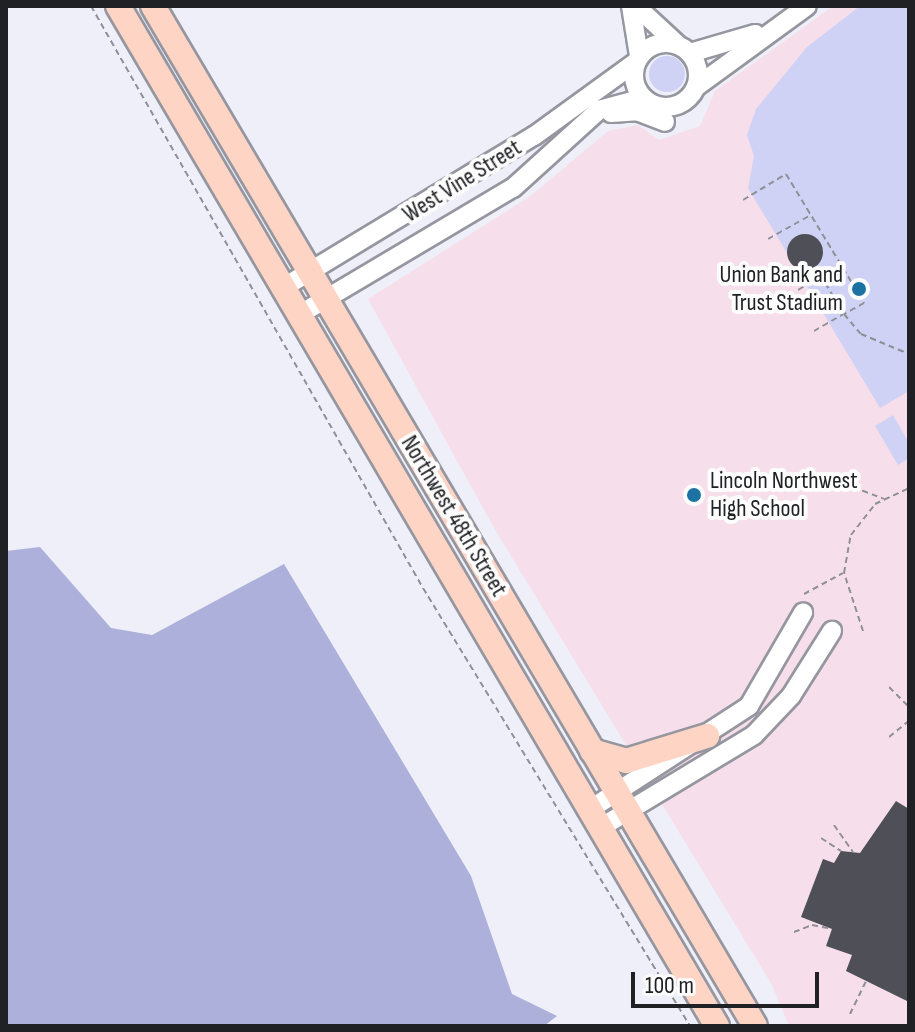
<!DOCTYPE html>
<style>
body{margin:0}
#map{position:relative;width:915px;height:1032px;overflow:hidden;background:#eeeff9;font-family:"Sofia Sans Condensed",sans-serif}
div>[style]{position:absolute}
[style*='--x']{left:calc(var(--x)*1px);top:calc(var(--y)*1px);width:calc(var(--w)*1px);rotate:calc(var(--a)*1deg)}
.education>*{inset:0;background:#f6dfeb}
.green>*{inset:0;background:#cfd1f5}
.round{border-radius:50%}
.forest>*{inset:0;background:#adb0da}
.building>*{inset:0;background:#4e4f57}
.path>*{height:2px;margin-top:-1px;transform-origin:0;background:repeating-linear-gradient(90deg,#8f9096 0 6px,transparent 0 10px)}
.roads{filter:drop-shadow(2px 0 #95969f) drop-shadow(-2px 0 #95969f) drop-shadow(0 2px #95969f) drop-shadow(0 -2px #95969f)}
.minor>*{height:18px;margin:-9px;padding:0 9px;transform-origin:9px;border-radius:9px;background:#fff}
.minor>.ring{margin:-9px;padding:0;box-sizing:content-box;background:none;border:18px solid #fff;border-radius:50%}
.major>*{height:24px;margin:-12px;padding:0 12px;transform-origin:12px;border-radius:12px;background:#fed4c5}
.dots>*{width:22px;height:22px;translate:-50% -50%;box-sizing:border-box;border:4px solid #fdfdfd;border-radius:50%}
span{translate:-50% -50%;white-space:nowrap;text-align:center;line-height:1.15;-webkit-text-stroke:8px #fdfdfd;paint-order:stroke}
.street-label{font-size:24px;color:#202124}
.poi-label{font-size:24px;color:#202124}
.right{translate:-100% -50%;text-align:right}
.left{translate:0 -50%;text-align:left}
.frame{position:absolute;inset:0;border:8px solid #202124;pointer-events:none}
.scale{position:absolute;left:631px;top:972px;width:188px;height:36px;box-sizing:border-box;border:4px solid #202124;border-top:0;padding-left:10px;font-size:24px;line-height:28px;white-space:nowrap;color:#202124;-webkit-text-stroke:6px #fdfdfd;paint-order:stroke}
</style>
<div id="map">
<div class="education">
<i style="clip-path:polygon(833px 6px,909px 6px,909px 1026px,789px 1026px,772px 985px,494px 528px,368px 299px,529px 197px,608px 131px,638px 125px,659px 140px,700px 126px,715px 91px)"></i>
</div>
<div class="green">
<i style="clip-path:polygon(860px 6px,909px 6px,909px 391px,880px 408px,748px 188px,754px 156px,747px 135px,756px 109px,807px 47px)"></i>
<i class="round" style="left:649px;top:56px;width:36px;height:36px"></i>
<i style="clip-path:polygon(893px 415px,909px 443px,909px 458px,898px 465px,875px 426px)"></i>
</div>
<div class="forest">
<i style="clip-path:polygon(40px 547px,111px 628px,152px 635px,284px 564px,471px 876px,512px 994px,557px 1016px,544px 1026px,6px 1026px,6px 551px)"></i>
</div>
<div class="building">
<i class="round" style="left:787px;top:234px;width:36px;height:36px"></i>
<i style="clip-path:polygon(896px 801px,909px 809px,909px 1002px,846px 971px,852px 955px,826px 946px,832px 929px,801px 917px,823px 859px,834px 863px,841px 851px,860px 853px)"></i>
</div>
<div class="path">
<i style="--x:91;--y:6;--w:670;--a:60.3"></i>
<i style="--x:423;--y:588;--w:513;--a:58.63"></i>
<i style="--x:743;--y:200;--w:50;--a:-31.2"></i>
<i style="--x:786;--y:174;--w:151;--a:58.8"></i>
<i style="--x:864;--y:303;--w:23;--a:151"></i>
<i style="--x:844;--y:314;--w:44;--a:-121.2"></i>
<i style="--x:768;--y:239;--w:47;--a:-29.3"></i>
<i style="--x:798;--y:290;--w:50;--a:-31.2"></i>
<i style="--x:814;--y:331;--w:34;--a:-30"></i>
<i style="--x:844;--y:314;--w:26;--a:50"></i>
<i style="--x:861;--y:334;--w:52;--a:22.6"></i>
<i style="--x:853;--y:487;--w:33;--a:21"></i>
<i style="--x:804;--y:594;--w:44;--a:-28.3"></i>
<i style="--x:863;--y:631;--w:61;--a:-108.1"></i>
<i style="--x:844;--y:573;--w:39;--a:-80"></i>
<i style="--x:851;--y:535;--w:39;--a:-52"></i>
<i style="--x:875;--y:504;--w:38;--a:-25"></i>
<i style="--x:889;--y:687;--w:28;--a:45"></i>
<i style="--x:889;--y:737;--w:26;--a:-39"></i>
<i style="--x:834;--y:825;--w:33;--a:55"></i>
<i style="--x:821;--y:838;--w:24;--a:33"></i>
<i style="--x:794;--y:932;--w:19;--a:-21"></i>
<i style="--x:812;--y:925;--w:20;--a:11"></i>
<i style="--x:850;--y:1014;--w:37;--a:-64"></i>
</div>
<div class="roads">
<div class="minor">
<i style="--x:631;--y:6;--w:51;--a:80.9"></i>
<i style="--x:636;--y:6;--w:56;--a:42.8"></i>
<i class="ring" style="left:634px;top:43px;width:46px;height:46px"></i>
<i style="--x:690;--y:53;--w:68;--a:-16.3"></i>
<i style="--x:696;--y:87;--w:137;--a:-36.1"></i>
<i style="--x:611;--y:113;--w:26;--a:-4"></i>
<i style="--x:637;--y:111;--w:30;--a:21"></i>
<i style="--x:281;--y:289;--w:296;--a:-31.2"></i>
<i style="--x:534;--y:136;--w:126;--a:-36"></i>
<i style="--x:297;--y:316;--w:251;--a:-30.7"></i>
<i style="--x:513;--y:188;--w:116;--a:-42.2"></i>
<i style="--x:599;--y:110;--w:46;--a:-15.3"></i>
<i style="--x:589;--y:810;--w:191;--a:-33"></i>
<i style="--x:749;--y:706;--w:108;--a:-59.9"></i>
<i style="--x:600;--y:828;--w:180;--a:-31.1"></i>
<i style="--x:754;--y:735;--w:54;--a:-46.5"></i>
<i style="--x:791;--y:696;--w:77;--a:-57.8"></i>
</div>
<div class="major">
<i style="--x:118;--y:6;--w:1183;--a:59.58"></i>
<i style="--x:153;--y:6;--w:1184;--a:59.45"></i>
<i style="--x:592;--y:751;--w:35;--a:16"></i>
<i style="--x:626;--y:761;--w:85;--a:-17.2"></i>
</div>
</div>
<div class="dots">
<i style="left:859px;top:289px;background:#1c73a3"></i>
<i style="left:694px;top:495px;background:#1c73a3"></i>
</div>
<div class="street-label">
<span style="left:462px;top:181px;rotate:-32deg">West Vine Street</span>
<span style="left:454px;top:516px;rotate:59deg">Northwest 48th Street</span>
</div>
<div class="poi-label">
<span class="right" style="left:843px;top:289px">Union Bank and<br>Trust Stadium</span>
<span class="left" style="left:710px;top:495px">Lincoln Northwest<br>High School</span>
</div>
<div class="frame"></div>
<div class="scale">100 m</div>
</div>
